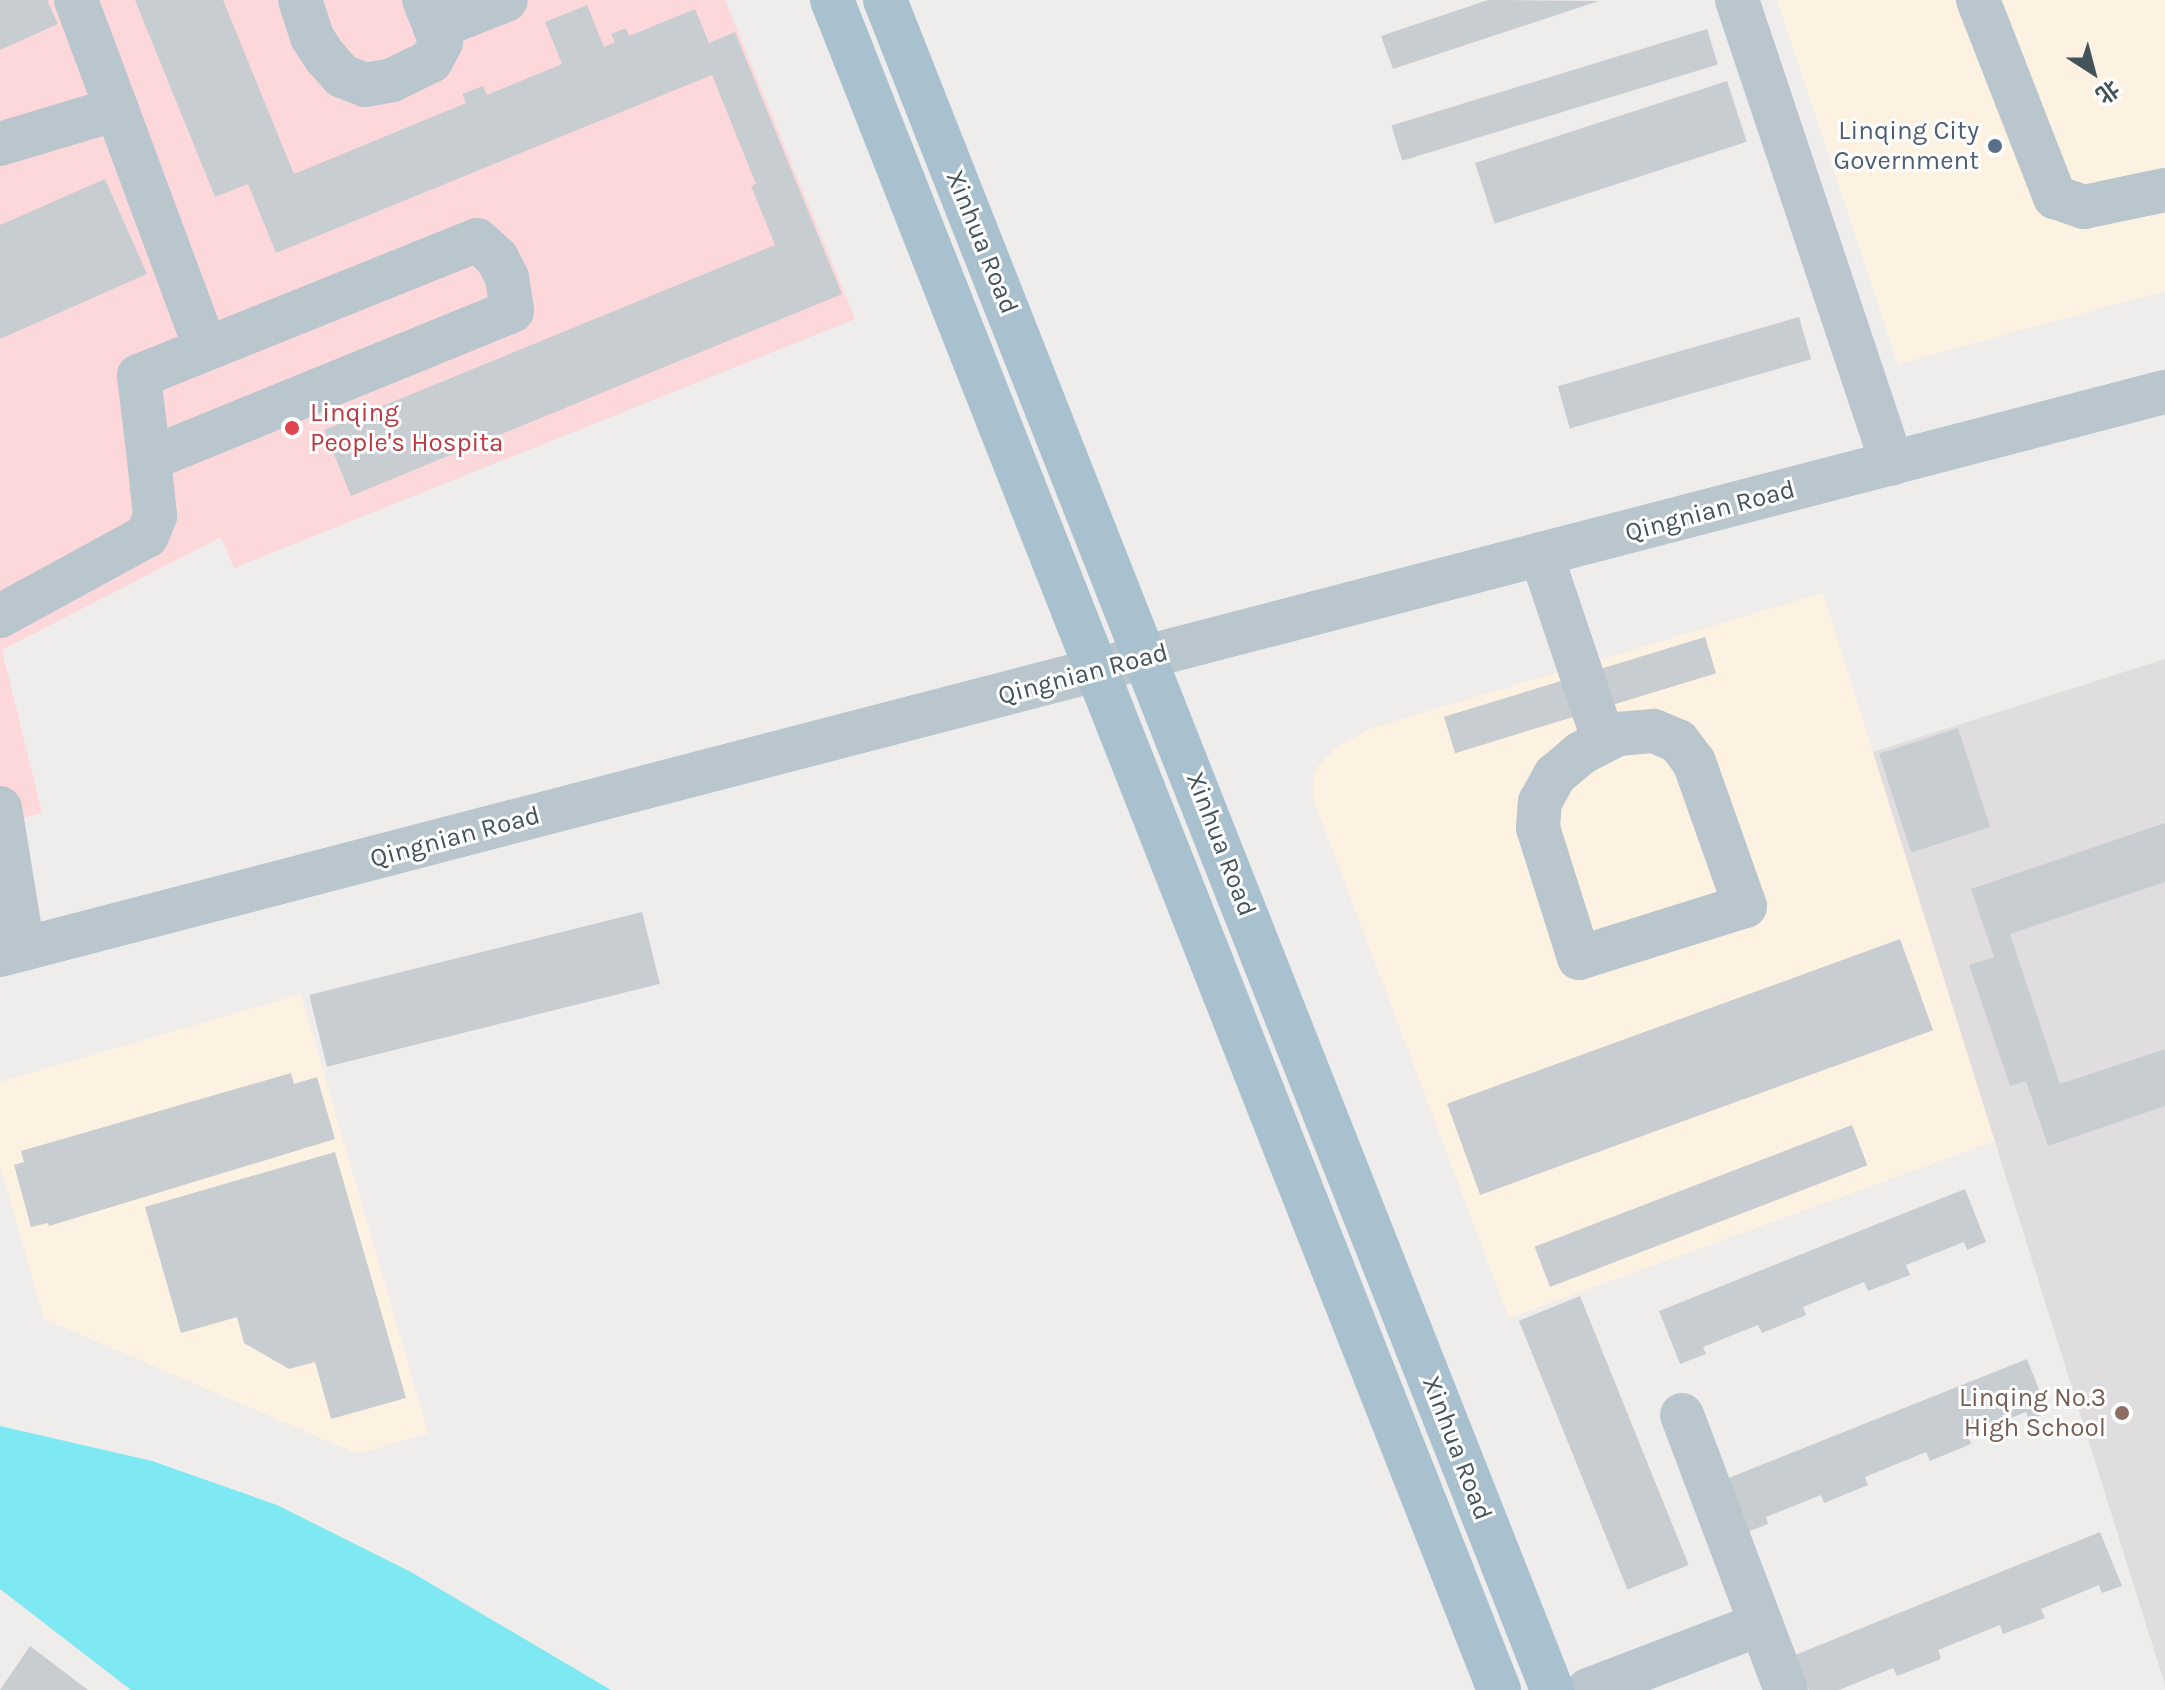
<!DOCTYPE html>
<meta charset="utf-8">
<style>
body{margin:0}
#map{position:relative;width:2165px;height:1690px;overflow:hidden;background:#efecec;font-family:Karla,"Noto Sans SC",sans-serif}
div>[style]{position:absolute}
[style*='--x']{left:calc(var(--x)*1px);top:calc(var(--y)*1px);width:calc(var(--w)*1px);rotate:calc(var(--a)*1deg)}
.commercial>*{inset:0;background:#fdf2e2}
.education>*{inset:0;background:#e0ddde}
.medical>*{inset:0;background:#fdd8da}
.water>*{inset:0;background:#7ee8f3}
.building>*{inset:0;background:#c8cdd2;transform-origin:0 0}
.minor>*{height:44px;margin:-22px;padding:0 22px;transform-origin:22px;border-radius:22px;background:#b9c6cd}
.major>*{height:44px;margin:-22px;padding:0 22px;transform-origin:22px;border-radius:22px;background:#a9c0ce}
.dots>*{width:22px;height:22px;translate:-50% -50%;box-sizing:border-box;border:4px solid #fff;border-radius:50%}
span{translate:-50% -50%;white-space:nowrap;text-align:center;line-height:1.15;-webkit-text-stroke:6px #fff;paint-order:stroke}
.service-label{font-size:26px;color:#4e5e75}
.right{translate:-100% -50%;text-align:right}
.street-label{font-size:26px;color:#43535b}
.health-label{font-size:26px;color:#be3a42}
.left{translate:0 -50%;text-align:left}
.education-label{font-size:26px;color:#785e54}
.north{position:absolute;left:2053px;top:32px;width:80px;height:80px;-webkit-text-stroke:6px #fff;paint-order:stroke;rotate:144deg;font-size:22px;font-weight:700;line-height:32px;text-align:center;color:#43535b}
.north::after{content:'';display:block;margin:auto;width:28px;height:36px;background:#43535b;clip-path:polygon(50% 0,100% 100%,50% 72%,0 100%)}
</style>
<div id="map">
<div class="commercial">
<i style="clip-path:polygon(1777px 0,2165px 0,2165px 291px,1898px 364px)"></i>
<i style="clip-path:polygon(1823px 593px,1995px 1141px,1509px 1318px,1313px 798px,1313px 776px,1319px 765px,1337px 747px,1372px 728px)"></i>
<i style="clip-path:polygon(301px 994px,428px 1433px,358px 1454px,44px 1319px,0 1165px,0 1082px)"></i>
</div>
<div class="education">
<i style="clip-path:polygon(2165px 659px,2165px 1685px,1873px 752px)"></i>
</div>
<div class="medical">
<i style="clip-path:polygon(0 0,725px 0,855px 319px,234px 568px,221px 537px,2px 650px,42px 813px,0 823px)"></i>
</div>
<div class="water">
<i style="clip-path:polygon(0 1426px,152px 1461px,277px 1505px,411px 1572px,611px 1690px,131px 1690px,0 1589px)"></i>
</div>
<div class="building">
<i style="clip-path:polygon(0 0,47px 0,58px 24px,0 50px)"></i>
<i style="clip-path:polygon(135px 0,223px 0,294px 174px,466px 103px,462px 94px,483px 86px,487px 95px,562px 64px,545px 22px,587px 5px,604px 47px,615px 42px,611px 34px,626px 28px,629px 36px,695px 9px,709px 43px,735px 32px,842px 294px,351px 496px,324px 430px,775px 245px,751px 186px,756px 184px,712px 75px,276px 253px,248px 184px,215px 197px)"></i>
<i style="clip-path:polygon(1488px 0,1599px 1px,1393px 69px,1381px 36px)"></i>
<i style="left:1707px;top:29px;width:37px;height:330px;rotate:73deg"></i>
<i style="left:1727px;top:81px;width:64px;height:265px;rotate:72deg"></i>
<i style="clip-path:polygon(105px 179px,147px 274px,0 339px,0 225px)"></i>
<i style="left:1799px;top:317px;width:44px;height:251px;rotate:74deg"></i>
<i style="left:1705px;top:637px;width:38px;height:273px;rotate:73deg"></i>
<i style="left:1958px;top:728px;width:104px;height:83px;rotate:72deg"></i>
<i style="clip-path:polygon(2165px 823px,2165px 882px,2010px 934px,2060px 1084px,2165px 1049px,2165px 1106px,2048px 1146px,2026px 1081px,2010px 1086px,1969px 965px,1994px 957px,1971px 889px)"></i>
<i style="left:642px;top:912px;width:74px;height:343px;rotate:76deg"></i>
<i style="left:1900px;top:939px;width:97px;height:482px;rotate:70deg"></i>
<i style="clip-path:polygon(291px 1073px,294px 1084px,317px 1077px,335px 1139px,49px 1226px,48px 1223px,31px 1227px,14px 1165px,24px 1162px,21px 1151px)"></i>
<i style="left:1852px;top:1125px;width:43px;height:340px;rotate:69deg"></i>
<i style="clip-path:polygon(335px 1152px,406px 1398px,331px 1419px,315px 1362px,289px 1369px,244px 1343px,237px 1317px,181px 1333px,145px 1207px)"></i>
<i style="clip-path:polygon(1965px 1189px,1986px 1242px,1967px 1250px,1964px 1242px,1906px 1265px,1910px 1275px,1868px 1291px,1864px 1282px,1803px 1307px,1806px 1315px,1762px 1333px,1758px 1325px,1703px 1347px,1706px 1354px,1680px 1364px,1659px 1311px)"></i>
<i style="left:1580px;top:1296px;width:290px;height:66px;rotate:68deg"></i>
<i style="clip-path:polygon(2027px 1359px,2048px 1412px,2029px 1420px,2026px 1412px,1968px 1435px,1971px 1444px,1930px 1461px,1926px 1452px,1865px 1477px,1868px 1485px,1824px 1503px,1821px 1495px,1766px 1517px,1768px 1524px,1742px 1534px,1721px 1481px)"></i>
<i style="clip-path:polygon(2100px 1532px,2122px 1586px,2102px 1593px,2099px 1585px,2041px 1609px,2045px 1618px,2003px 1634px,2000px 1625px,1938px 1650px,1941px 1659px,1897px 1676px,1893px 1668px,1839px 1690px,1809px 1690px,1795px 1655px)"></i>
<i style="clip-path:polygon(30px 1646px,88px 1690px,0 1690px)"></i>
</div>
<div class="minor">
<i style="--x:76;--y:0;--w:372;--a:69.6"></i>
<i style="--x:300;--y:0;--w:39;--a:72"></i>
<i style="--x:312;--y:37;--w:24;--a:57"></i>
<i style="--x:325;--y:57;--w:25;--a:48"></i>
<i style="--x:342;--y:76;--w:25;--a:21"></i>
<i style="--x:365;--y:85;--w:27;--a:-10"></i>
<i style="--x:392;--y:80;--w:43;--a:-26"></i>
<i style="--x:431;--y:61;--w:21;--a:-62"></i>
<i style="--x:441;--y:42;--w:45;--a:-112"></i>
<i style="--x:1737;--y:0;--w:489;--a:71.5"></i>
<i style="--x:1978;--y:0;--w:212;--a:68.7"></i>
<i style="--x:2055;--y:197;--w:31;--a:19"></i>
<i style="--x:2084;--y:207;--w:83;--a:-11.9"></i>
<i style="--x:435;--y:28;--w:76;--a:-21.5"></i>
<i style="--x:0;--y:144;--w:122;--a:-16.7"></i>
<i style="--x:1541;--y:554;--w:197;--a:71.4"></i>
<i style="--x:0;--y:616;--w:167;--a:-28.6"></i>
<i style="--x:147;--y:536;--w:22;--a:-68"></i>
<i style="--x:155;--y:516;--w:57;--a:-96"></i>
<i style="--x:149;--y:459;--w:84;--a:-96.9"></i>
<i style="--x:139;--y:376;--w:364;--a:-21.9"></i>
<i style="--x:477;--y:240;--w:27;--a:42"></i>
<i style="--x:497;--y:258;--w:22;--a:63"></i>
<i style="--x:507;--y:278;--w:33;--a:81"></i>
<i style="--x:512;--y:311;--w:392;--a:157.8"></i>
<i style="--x:1654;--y:731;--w:26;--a:23"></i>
<i style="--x:1678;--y:741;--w:26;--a:53"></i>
<i style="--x:1694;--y:762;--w:153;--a:70.5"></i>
<i style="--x:1745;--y:906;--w:174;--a:162.6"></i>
<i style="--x:1579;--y:958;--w:136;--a:-107.5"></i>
<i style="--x:1538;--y:828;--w:26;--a:-86"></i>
<i style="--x:1540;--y:802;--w:31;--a:-61"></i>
<i style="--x:1555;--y:775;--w:34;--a:-40"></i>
<i style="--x:1581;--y:753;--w:42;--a:-27.2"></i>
<i style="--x:1618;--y:734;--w:36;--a:-5"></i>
<i style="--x:0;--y:808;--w:143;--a:80.7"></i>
<i style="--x:0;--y:955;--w:2237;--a:-14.58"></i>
<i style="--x:1682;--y:1415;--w:294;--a:69.3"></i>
<i style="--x:1588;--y:1690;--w:185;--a:-20.9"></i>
</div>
<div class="major">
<i style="--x:832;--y:0;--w:1817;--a:68.46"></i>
<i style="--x:885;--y:0;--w:1817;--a:68.46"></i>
</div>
<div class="dots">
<i style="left:1995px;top:146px;background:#5c6f8a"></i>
<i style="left:292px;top:428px;background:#e0444e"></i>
<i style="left:2122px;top:1413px;background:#8d6e63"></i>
</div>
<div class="service-label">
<span class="right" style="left:1979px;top:146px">Linqing City<br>Government</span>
</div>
<div class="street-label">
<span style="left:982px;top:242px;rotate:68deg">Xinhua Road</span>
<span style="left:1710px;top:511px;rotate:-15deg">Qingnian Road</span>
<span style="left:1083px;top:674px;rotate:-15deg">Qingnian Road</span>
<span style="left:455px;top:837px;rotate:-15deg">Qingnian Road</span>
<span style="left:1221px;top:844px;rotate:69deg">Xinhua Road</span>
<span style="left:1457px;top:1448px;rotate:69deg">Xinhua Road</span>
</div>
<div class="health-label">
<span class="left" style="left:310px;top:428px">Linqing<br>People's Hospita</span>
</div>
<div class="education-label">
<span class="right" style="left:2106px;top:1413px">Linqing No.3<br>High School</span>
</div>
<div class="north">北</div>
</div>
